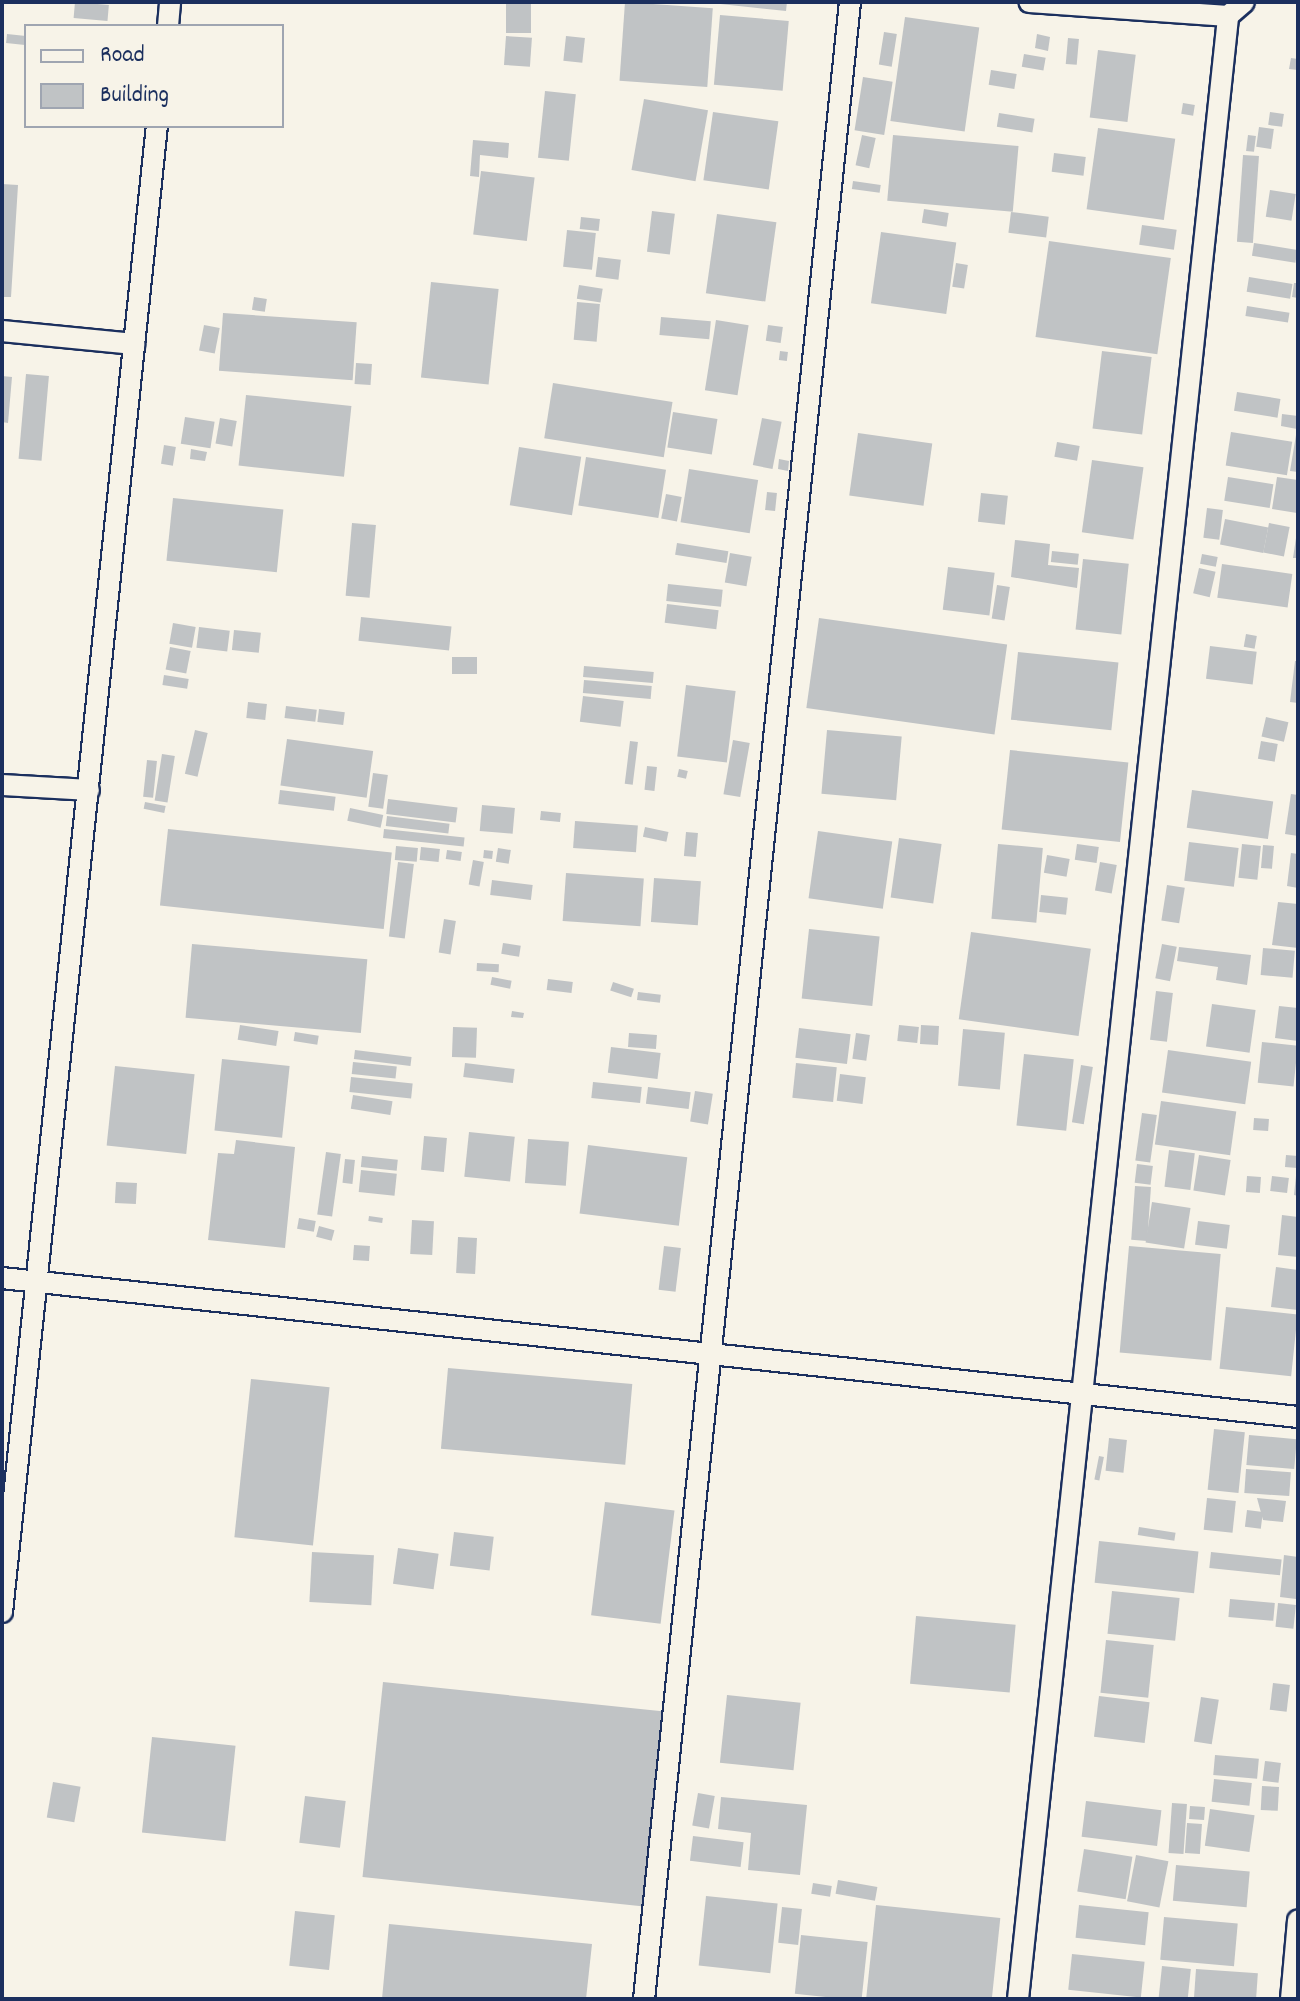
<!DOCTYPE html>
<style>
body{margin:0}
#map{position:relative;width:1300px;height:2001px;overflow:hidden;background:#f7f3e8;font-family:Dekko,sans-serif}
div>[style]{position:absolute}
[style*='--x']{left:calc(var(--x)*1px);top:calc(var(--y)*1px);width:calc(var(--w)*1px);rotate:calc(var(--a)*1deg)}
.building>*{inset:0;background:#c0c3c5;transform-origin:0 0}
.roads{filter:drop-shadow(2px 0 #1b2f5e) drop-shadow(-2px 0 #1b2f5e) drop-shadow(0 2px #1b2f5e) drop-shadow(0 -2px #1b2f5e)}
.minor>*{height:20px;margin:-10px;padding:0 10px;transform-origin:10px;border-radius:10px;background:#f7f3e8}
span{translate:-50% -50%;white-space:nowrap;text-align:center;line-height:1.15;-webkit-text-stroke:6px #f7f3e8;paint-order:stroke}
.frame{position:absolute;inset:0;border:4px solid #1b2f5e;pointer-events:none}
.legend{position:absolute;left:24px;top:24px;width:260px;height:104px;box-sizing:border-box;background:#f7f3e8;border:2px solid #9fa5b1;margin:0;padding:10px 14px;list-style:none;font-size:24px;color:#1b2f5e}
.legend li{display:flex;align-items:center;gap:16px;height:40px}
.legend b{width:40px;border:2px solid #9fa5b1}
</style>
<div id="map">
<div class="building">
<i style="left:75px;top:2px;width:34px;height:16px;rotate:5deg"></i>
<i style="left:506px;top:2px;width:25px;height:31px"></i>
<i style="left:625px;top:2px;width:88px;height:79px;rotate:4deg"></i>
<i style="clip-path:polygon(702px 2px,787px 2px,786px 11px)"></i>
<i style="left:720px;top:15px;width:69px;height:70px;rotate:5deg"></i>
<i style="left:905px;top:17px;width:75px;height:105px;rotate:8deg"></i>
<i style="left:884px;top:32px;width:13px;height:33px;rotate:9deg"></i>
<i style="left:7px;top:34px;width:19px;height:9px;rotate:6deg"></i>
<i style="clip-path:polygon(1037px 34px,1050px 37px,1048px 51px,1035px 48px)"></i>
<i style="left:506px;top:36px;width:26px;height:29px;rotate:4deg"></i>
<i style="left:566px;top:36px;width:19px;height:25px;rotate:6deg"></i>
<i style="left:1068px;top:38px;width:11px;height:26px;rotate:5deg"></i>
<i style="left:1098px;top:50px;width:38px;height:68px;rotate:7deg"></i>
<i style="left:1024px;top:54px;width:22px;height:13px;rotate:10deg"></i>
<i style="clip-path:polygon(1291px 58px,1298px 59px,1298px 70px,1289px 69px)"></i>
<i style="left:991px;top:70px;width:26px;height:15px;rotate:9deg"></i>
<i style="left:863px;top:77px;width:30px;height:54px;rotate:9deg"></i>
<i style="left:545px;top:91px;width:31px;height:67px;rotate:6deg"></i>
<i style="left:644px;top:99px;width:65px;height:72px;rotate:10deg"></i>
<i style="left:1183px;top:103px;width:12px;height:11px;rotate:9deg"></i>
<i style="left:713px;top:112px;width:66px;height:69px;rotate:8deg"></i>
<i style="left:1270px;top:112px;width:14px;height:13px;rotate:8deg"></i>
<i style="left:999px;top:113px;width:36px;height:14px;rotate:9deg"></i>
<i style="left:1259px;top:127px;width:15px;height:20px;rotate:8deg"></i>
<i style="left:1098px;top:128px;width:78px;height:82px;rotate:8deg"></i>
<i style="left:862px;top:135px;width:14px;height:31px;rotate:12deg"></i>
<i style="left:893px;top:135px;width:126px;height:66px;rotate:5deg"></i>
<i style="left:1248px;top:135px;width:8px;height:16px;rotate:7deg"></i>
<i style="clip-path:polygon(473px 140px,509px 143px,508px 158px,480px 155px,479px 177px,470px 176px)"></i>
<i style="left:1054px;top:153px;width:32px;height:19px;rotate:7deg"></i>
<i style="left:1243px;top:155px;width:16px;height:87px;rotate:4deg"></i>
<i style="left:481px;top:171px;width:54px;height:64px;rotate:7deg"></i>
<i style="left:853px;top:181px;width:28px;height:8px;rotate:8deg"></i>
<i style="clip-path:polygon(2px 184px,18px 185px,11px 297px,2px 297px)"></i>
<i style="left:1270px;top:190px;width:26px;height:27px;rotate:9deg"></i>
<i style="left:924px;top:209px;width:25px;height:14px;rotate:9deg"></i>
<i style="left:652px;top:211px;width:23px;height:41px;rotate:7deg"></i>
<i style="left:1011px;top:212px;width:38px;height:21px;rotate:7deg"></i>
<i style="left:717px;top:214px;width:60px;height:80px;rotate:8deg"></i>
<i style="left:581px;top:217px;width:19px;height:12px;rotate:6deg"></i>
<i style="left:1142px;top:225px;width:35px;height:20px;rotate:8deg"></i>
<i style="left:567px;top:230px;width:29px;height:37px;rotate:6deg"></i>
<i style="left:881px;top:232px;width:76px;height:72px;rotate:8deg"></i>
<i style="left:1049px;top:241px;width:123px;height:97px;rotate:8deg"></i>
<i style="left:1254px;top:243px;width:44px;height:13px;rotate:9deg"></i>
<i style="left:598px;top:257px;width:23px;height:20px;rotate:7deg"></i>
<i style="left:956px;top:263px;width:12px;height:24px;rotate:9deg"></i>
<i style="left:1249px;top:277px;width:44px;height:15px;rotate:9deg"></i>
<i style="left:431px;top:282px;width:68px;height:96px;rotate:6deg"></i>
<i style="clip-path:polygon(1294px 283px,1298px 283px,1298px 298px,1292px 297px)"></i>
<i style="left:579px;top:285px;width:24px;height:14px;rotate:9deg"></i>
<i style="left:254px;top:297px;width:13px;height:13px;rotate:9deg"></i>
<i style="left:577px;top:302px;width:23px;height:38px;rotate:5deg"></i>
<i style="left:1247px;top:306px;width:43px;height:10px;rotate:9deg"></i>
<i style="left:223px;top:313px;width:134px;height:58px;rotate:4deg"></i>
<i style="left:661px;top:317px;width:50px;height:18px;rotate:5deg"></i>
<i style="left:716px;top:320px;width:33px;height:71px;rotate:9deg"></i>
<i style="left:204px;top:325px;width:16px;height:26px;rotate:11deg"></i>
<i style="left:768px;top:325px;width:15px;height:16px;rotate:8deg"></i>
<i style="left:780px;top:351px;width:8px;height:9px;rotate:7deg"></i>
<i style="left:1102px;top:351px;width:50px;height:78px;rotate:7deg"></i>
<i style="left:356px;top:363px;width:16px;height:21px;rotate:4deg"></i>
<i style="left:26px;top:374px;width:23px;height:85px;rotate:5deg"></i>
<i style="clip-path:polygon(2px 376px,12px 377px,8px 423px,2px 422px)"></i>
<i style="left:553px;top:383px;width:121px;height:56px;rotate:9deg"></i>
<i style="left:1237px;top:392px;width:44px;height:19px;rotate:9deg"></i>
<i style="left:246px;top:395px;width:106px;height:71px;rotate:6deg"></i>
<i style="left:673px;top:412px;width:45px;height:36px;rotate:9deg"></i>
<i style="clip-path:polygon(1282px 414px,1298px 416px,1297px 429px,1281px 426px)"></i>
<i style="left:185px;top:417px;width:30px;height:27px;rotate:9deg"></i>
<i style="left:220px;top:418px;width:17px;height:26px;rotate:10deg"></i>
<i style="left:762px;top:418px;width:20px;height:48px;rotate:11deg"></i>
<i style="left:1231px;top:432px;width:62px;height:34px;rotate:9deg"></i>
<i style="left:858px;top:433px;width:75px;height:63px;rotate:8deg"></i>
<i style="clip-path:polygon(1296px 435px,1298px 435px,1298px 472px,1290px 471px)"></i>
<i style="left:1057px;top:442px;width:23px;height:15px;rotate:10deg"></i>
<i style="left:164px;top:445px;width:12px;height:19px;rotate:9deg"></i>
<i style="left:519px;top:447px;width:63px;height:59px;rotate:9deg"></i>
<i style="clip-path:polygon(191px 449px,207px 452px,205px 461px,190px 459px)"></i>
<i style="left:586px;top:457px;width:81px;height:49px;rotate:9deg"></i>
<i style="clip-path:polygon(779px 459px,789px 461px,788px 471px,778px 469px)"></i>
<i style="left:1092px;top:460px;width:52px;height:73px;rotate:8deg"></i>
<i style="left:689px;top:469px;width:70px;height:54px;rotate:9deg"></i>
<i style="left:1228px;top:477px;width:46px;height:24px;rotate:9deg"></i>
<i style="clip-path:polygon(1277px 477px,1298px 480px,1297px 513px,1272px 509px)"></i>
<i style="left:767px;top:492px;width:10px;height:18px;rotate:6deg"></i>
<i style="left:981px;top:493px;width:27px;height:29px;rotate:6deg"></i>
<i style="left:666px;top:494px;width:16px;height:25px;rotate:11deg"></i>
<i style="left:173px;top:498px;width:111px;height:63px;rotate:6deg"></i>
<i style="left:1207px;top:508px;width:16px;height:30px;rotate:7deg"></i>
<i style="left:1225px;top:519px;width:44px;height:26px;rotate:11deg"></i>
<i style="left:352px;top:523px;width:24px;height:73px;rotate:5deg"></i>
<i style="left:1269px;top:523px;width:21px;height:30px;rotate:11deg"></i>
<i style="clip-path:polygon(1296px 538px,1298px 538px,1298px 558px,1293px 558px)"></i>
<i style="clip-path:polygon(1015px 540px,1050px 544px,1048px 565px,1079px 568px,1077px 588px,1011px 577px)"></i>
<i style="left:677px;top:543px;width:52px;height:12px;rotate:9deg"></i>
<i style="left:1052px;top:551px;width:27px;height:11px;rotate:6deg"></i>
<i style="left:730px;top:553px;width:22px;height:30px;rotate:10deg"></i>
<i style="left:1202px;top:554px;width:16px;height:10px;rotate:11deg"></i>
<i style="left:1083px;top:559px;width:46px;height:71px;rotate:6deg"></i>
<i style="left:1222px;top:564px;width:71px;height:34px;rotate:8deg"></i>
<i style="left:948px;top:567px;width:47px;height:43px;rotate:7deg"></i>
<i style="left:1199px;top:568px;width:17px;height:26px;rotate:13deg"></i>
<i style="left:668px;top:584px;width:55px;height:17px;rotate:6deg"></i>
<i style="left:997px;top:585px;width:13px;height:34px;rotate:9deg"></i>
<i style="left:667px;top:604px;width:52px;height:19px;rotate:7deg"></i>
<i style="left:361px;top:617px;width:91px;height:24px;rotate:6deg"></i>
<i style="left:819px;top:618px;width:190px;height:91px;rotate:8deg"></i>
<i style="left:173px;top:623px;width:23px;height:21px;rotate:10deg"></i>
<i style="left:199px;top:627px;width:31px;height:21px;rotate:7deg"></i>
<i style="left:234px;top:630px;width:27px;height:20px;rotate:6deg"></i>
<i style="left:1246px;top:634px;width:11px;height:13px;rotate:10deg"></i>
<i style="left:1210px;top:646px;width:47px;height:33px;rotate:7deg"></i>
<i style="left:170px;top:647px;width:21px;height:23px;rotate:11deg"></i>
<i style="left:1018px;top:652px;width:101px;height:68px;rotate:6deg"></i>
<i style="left:452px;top:657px;width:25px;height:17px"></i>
<i style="clip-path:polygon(1295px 661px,1298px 661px,1298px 703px,1290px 702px)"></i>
<i style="left:584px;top:666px;width:70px;height:11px;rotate:5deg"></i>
<i style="left:164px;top:675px;width:25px;height:10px;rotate:9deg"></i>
<i style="left:584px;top:680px;width:68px;height:13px;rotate:5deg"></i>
<i style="left:686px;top:685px;width:50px;height:72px;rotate:7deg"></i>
<i style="left:583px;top:696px;width:41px;height:26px;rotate:7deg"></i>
<i style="left:248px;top:702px;width:19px;height:16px;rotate:6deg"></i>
<i style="left:286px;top:706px;width:31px;height:12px;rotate:7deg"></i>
<i style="left:319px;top:709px;width:26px;height:13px;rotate:7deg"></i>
<i style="left:1266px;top:717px;width:23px;height:20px;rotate:13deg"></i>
<i style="left:195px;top:730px;width:13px;height:45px;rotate:13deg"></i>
<i style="left:827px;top:730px;width:75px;height:64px;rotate:5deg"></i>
<i style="left:287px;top:739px;width:87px;height:47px;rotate:8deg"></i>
<i style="left:733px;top:740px;width:17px;height:55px;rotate:10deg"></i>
<i style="left:630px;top:741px;width:8px;height:43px;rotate:7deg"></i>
<i style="left:1261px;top:741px;width:17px;height:18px;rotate:10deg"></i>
<i style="left:1010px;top:750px;width:119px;height:80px;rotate:6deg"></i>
<i style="left:162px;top:754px;width:13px;height:47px;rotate:9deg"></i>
<i style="left:147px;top:760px;width:10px;height:37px;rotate:6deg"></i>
<i style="left:647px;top:766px;width:10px;height:24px;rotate:6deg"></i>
<i style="left:679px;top:769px;width:9px;height:8px;rotate:13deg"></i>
<i style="left:373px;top:773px;width:15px;height:34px;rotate:8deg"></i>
<i style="left:280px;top:790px;width:56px;height:14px;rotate:7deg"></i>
<i style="left:1192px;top:790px;width:82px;height:38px;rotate:8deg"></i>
<i style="clip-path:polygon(1291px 794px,1298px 795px,1298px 836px,1285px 834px)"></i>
<i style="left:388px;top:799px;width:70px;height:15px;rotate:7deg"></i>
<i style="left:145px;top:802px;width:21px;height:7px;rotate:11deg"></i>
<i style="left:482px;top:805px;width:33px;height:26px;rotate:5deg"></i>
<i style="left:350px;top:808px;width:34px;height:13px;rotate:12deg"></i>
<i style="left:541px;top:811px;width:20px;height:9px;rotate:6deg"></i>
<i style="left:387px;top:816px;width:63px;height:10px;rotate:7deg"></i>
<i style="left:575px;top:821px;width:63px;height:27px;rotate:4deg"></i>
<i style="left:645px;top:827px;width:24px;height:10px;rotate:12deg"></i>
<i style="left:168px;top:829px;width:225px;height:77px;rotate:6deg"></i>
<i style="left:384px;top:829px;width:81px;height:9px;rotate:6deg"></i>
<i style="left:818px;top:831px;width:75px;height:68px;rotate:8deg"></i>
<i style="left:686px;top:832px;width:12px;height:24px;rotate:5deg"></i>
<i style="left:899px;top:838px;width:43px;height:60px;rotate:8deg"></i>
<i style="left:1189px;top:842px;width:50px;height:39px;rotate:7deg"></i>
<i style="left:998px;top:844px;width:45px;height:75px;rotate:5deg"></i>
<i style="left:1077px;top:844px;width:22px;height:16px;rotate:8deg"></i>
<i style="left:1242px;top:844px;width:19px;height:34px;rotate:6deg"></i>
<i style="left:1263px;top:845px;width:11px;height:23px;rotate:5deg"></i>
<i style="left:396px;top:846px;width:22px;height:14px;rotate:5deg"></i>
<i style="left:421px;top:847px;width:19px;height:13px;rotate:6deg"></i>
<i style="left:498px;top:848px;width:13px;height:14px;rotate:9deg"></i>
<i style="left:447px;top:850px;width:15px;height:9px;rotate:8deg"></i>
<i style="left:484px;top:850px;width:9px;height:8px;rotate:6deg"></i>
<i style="clip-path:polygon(1291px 853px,1298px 854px,1298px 888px,1287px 886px)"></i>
<i style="left:1047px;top:855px;width:23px;height:18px;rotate:10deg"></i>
<i style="left:473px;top:860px;width:11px;height:25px;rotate:10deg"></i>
<i style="left:398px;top:862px;width:16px;height:75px;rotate:7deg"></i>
<i style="left:1100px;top:862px;width:17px;height:29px;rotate:10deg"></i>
<i style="left:566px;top:873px;width:78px;height:48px;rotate:4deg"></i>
<i style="left:654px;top:878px;width:47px;height:44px;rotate:4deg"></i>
<i style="left:492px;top:880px;width:41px;height:15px;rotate:7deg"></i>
<i style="left:1167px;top:885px;width:18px;height:36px;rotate:9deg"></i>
<i style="left:1041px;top:895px;width:27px;height:17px;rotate:6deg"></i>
<i style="clip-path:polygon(1278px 902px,1298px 904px,1298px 948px,1272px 945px)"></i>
<i style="left:444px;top:919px;width:12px;height:34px;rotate:9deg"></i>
<i style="left:809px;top:929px;width:71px;height:70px;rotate:6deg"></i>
<i style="left:971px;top:932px;width:121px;height:88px;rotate:8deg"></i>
<i style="left:503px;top:943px;width:18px;height:11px;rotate:9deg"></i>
<i style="left:192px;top:944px;width:176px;height:74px;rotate:5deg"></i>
<i style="left:1162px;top:944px;width:15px;height:35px;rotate:11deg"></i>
<i style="clip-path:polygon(1179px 947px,1251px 955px,1247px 985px,1216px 980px,1218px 967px,1177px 961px)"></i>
<i style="left:1263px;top:948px;width:32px;height:27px;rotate:5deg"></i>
<i style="left:477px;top:963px;width:22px;height:8px;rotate:3deg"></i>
<i style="left:492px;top:977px;width:20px;height:8px;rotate:11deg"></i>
<i style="left:548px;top:979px;width:25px;height:11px;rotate:7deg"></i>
<i style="left:613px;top:982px;width:22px;height:9px;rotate:18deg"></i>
<i style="left:1156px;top:991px;width:17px;height:49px;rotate:7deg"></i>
<i style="left:638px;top:992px;width:23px;height:8px;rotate:7deg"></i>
<i style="left:1212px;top:1004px;width:44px;height:43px;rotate:8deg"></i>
<i style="clip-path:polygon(1279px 1006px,1298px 1008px,1298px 1041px,1275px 1038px)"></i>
<i style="clip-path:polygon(512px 1011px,524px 1013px,523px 1018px,511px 1017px)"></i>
<i style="left:240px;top:1025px;width:39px;height:15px;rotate:9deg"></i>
<i style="left:899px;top:1025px;width:20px;height:16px;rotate:6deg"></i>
<i style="left:921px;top:1025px;width:18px;height:19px;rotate:3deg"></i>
<i style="left:453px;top:1027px;width:24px;height:30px;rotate:2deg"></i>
<i style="left:799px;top:1028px;width:52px;height:30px;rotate:7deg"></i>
<i style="left:963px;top:1029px;width:42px;height:57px;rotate:5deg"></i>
<i style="left:295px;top:1032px;width:24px;height:9px;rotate:9deg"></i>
<i style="left:629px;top:1033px;width:28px;height:14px;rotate:4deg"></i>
<i style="left:856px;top:1033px;width:14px;height:26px;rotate:8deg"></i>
<i style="left:1262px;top:1042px;width:36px;height:41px;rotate:6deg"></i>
<i style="left:611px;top:1047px;width:50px;height:26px;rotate:7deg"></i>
<i style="left:355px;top:1050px;width:57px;height:9px;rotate:7deg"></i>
<i style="left:1168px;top:1050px;width:84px;height:43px;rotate:8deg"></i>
<i style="left:1024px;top:1054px;width:50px;height:72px;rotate:6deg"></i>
<i style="left:222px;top:1059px;width:68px;height:72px;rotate:6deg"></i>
<i style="left:353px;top:1062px;width:44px;height:12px;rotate:6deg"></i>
<i style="left:465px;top:1063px;width:50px;height:14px;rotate:7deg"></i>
<i style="left:796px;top:1063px;width:41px;height:35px;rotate:6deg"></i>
<i style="left:1081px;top:1065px;width:12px;height:58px;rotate:9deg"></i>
<i style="left:115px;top:1066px;width:80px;height:80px;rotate:6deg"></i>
<i style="left:840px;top:1074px;width:26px;height:27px;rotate:7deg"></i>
<i style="left:351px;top:1077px;width:62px;height:15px;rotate:6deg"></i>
<i style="left:593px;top:1082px;width:49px;height:16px;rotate:6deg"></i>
<i style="left:648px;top:1087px;width:43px;height:17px;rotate:7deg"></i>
<i style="left:695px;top:1091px;width:18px;height:31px;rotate:9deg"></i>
<i style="left:353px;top:1095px;width:40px;height:14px;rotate:9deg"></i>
<i style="left:1161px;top:1101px;width:76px;height:44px;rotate:8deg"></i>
<i style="left:1142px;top:1113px;width:15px;height:48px;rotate:8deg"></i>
<i style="left:1254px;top:1118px;width:15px;height:12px;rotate:4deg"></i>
<i style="left:469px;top:1132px;width:46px;height:45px;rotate:6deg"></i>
<i style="left:424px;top:1136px;width:23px;height:34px;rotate:5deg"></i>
<i style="left:528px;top:1139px;width:41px;height:44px;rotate:4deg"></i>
<i style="clip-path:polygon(236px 1140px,295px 1147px,285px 1248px,208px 1240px,218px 1153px,234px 1154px)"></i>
<i style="left:588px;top:1145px;width:100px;height:69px;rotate:7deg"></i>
<i style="left:1169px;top:1150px;width:26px;height:37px;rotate:7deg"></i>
<i style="left:326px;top:1152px;width:15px;height:63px;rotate:8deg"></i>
<i style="left:1199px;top:1155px;width:32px;height:36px;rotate:9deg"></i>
<i style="left:1286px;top:1155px;width:12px;height:12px;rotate:5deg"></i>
<i style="left:362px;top:1156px;width:36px;height:11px;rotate:6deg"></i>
<i style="left:345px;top:1159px;width:10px;height:24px;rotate:6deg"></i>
<i style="left:1137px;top:1164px;width:16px;height:19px;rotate:7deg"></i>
<i style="left:361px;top:1170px;width:36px;height:22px;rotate:6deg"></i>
<i style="left:1247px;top:1176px;width:14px;height:16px;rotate:4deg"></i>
<i style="left:1272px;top:1176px;width:17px;height:15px;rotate:7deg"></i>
<i style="clip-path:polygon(1296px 1176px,1298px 1176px,1298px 1196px,1294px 1195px)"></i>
<i style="left:116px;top:1182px;width:21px;height:21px;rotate:3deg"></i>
<i style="left:1135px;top:1186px;width:16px;height:54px;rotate:4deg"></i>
<i style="left:1152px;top:1202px;width:39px;height:41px;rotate:9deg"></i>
<i style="clip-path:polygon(1282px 1215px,1298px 1217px,1298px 1257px,1278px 1255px)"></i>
<i style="left:369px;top:1216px;width:14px;height:5px;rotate:8deg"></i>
<i style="left:299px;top:1218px;width:17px;height:11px;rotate:10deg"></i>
<i style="left:412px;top:1220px;width:22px;height:34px;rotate:3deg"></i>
<i style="left:1198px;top:1221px;width:32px;height:24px;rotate:7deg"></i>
<i style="left:319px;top:1226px;width:16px;height:11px;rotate:15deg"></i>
<i style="left:458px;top:1237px;width:19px;height:36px;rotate:3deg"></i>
<i style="left:354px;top:1245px;width:16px;height:15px;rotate:4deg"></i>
<i style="left:664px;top:1246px;width:17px;height:44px;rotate:7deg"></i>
<i style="left:1129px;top:1246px;width:92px;height:107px;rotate:5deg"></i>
<i style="clip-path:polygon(1276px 1267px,1298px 1270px,1298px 1310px,1271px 1307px)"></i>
<i style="left:1226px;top:1307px;width:72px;height:62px;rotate:6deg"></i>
<i style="left:448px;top:1368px;width:185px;height:81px;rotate:5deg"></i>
<i style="left:251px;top:1379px;width:79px;height:159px;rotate:6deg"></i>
<i style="left:1214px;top:1429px;width:31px;height:61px;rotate:6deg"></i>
<i style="left:1249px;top:1435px;width:48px;height:30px;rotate:5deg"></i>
<i style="left:1109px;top:1438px;width:18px;height:33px;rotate:6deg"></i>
<i style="left:1099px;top:1456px;width:5px;height:24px;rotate:11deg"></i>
<i style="left:1246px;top:1469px;width:45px;height:24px;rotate:4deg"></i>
<i style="left:1207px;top:1498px;width:29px;height:32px;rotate:6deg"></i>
<i style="clip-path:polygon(1257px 1498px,1286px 1501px,1283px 1522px,1263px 1520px)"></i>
<i style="left:605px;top:1502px;width:70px;height:114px;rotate:7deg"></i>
<i style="left:1247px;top:1510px;width:16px;height:17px;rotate:7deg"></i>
<i style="left:1139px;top:1527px;width:37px;height:8px;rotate:9deg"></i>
<i style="left:454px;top:1532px;width:40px;height:34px;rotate:7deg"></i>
<i style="left:1099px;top:1541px;width:100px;height:42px;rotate:6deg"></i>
<i style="left:398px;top:1548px;width:41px;height:36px;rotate:8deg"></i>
<i style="left:312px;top:1552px;width:62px;height:50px;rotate:3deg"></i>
<i style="left:1211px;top:1552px;width:71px;height:16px;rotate:6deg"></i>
<i style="clip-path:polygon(1284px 1555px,1298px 1557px,1296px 1599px,1280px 1597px)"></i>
<i style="left:1112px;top:1591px;width:68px;height:43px;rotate:6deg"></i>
<i style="left:1230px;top:1599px;width:45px;height:18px;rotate:5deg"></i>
<i style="left:1278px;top:1603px;width:18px;height:24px;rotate:6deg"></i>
<i style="left:916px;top:1616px;width:100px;height:68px;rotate:5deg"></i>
<i style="left:1106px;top:1640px;width:48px;height:53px;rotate:6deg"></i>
<i style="left:383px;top:1682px;width:295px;height:196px;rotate:6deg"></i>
<i style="left:1273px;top:1683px;width:17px;height:27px;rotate:7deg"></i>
<i style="left:727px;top:1695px;width:74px;height:68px;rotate:6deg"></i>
<i style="left:1099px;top:1696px;width:51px;height:41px;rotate:7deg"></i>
<i style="left:1201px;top:1697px;width:18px;height:45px;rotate:9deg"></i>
<i style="left:152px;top:1737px;width:84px;height:96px;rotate:6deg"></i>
<i style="left:1215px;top:1755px;width:44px;height:20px;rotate:5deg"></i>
<i style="left:1265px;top:1761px;width:16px;height:20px;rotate:7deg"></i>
<i style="left:1214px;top:1779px;width:38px;height:23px;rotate:6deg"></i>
<i style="left:53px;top:1782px;width:28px;height:36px;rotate:10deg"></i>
<i style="left:1262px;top:1786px;width:17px;height:24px;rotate:3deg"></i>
<i style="left:698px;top:1793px;width:17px;height:33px;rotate:10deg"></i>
<i style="left:305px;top:1796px;width:41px;height:47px;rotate:7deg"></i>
<i style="clip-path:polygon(721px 1797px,807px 1805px,800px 1875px,748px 1870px,751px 1833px,718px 1829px)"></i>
<i style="left:1086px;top:1801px;width:76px;height:36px;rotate:7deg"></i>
<i style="left:1172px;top:1803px;width:15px;height:50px;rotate:4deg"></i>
<i style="left:1190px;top:1806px;width:15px;height:13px;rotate:4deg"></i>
<i style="left:1210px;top:1809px;width:45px;height:37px;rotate:8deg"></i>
<i style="left:1187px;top:1823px;width:15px;height:30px;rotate:4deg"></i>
<i style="left:693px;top:1836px;width:51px;height:25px;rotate:7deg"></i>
<i style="left:1084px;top:1849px;width:49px;height:43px;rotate:9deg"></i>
<i style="left:1136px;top:1855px;width:33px;height:47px;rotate:11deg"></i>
<i style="left:1176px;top:1865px;width:74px;height:36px;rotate:5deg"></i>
<i style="left:838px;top:1880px;width:40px;height:14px;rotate:10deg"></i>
<i style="left:813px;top:1883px;width:19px;height:11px;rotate:9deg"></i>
<i style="left:706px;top:1896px;width:72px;height:70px;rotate:6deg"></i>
<i style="left:876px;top:1905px;width:125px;height:94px;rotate:6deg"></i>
<i style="left:1079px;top:1905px;width:70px;height:33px;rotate:6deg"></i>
<i style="left:782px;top:1907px;width:20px;height:36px;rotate:6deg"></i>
<i style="left:295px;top:1911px;width:40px;height:55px;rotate:6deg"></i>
<i style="left:1164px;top:1917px;width:74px;height:43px;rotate:5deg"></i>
<i style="clip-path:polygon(389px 1924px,592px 1944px,586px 1999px,382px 1999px)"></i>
<i style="left:801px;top:1935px;width:67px;height:59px;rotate:6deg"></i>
<i style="left:1072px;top:1954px;width:73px;height:36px;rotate:6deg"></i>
<i style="left:1162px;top:1966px;width:29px;height:33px;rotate:6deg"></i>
<i style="left:1196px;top:1969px;width:62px;height:30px;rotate:4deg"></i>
</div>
<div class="roads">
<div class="minor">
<i style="--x:1228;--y:16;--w:21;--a:-41"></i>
<i style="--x:168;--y:26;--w:24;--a:-85"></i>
<i style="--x:2;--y:331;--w:133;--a:5.6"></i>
<i style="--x:2;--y:785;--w:87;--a:3.3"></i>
<i style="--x:2;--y:1278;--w:1303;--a:6.12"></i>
<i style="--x:2;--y:1612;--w:1494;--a:-84.05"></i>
<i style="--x:644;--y:1999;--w:2008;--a:-84.11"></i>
<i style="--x:1018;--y:1999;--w:1994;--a:-83.95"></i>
<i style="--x:1228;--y:16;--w:199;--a:-176"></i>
<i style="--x:1291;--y:1999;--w:79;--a:-84.9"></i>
</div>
</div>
<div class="frame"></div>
<ul class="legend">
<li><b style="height:10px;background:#f7f3e8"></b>Road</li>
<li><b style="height:22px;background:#c0c3c5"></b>Building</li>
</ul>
</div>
